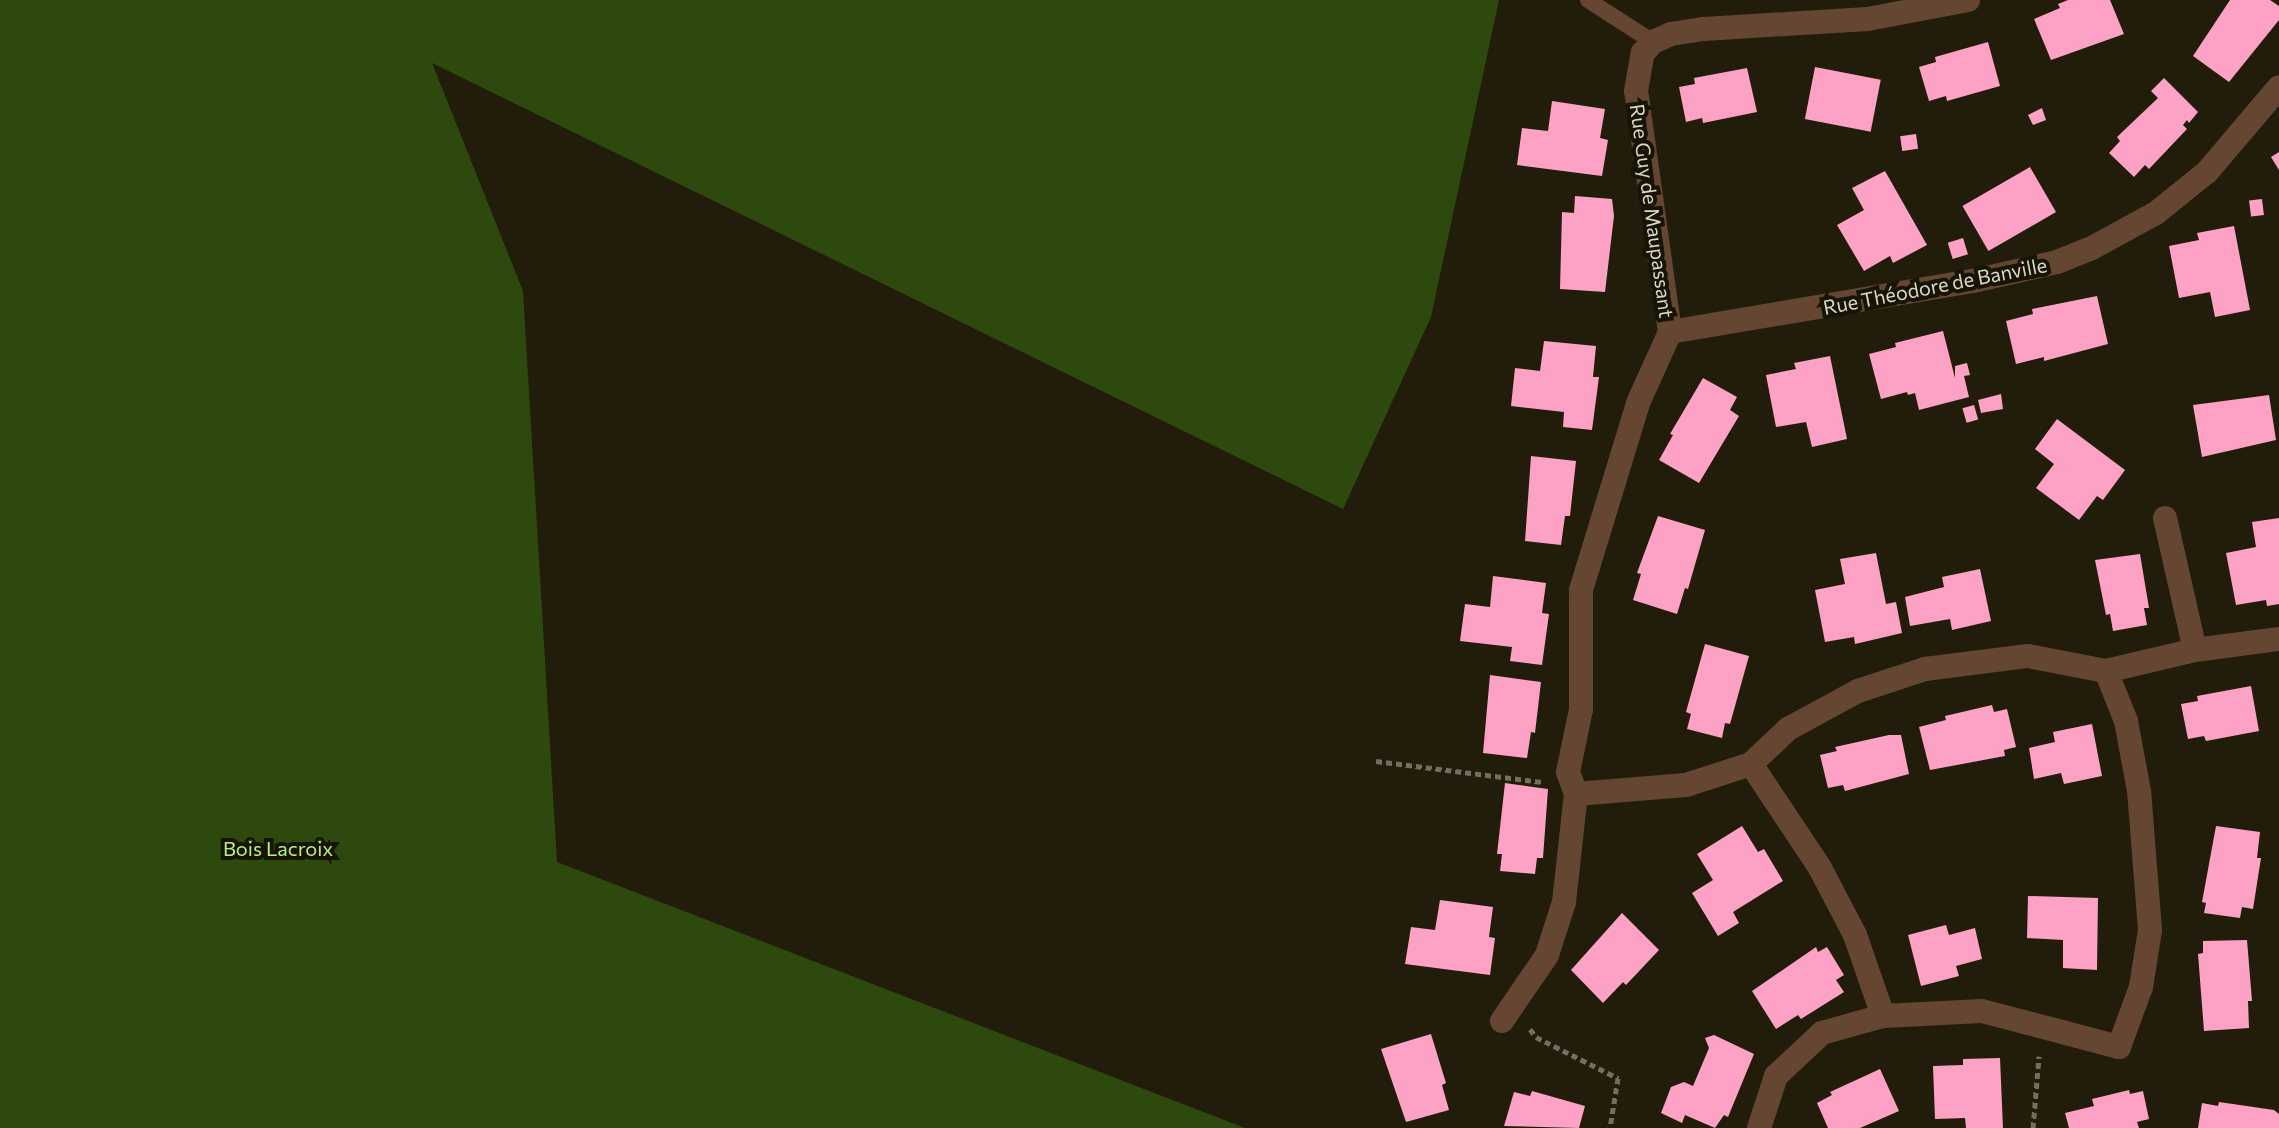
<!DOCTYPE html>
<meta charset="utf-8">
<style>
body{margin:0}
#map{position:relative;width:2279px;height:1128px;overflow:hidden;background:#221d0a;font-family:Commissioner,sans-serif}
div>[style]{position:absolute}
[style*='--x']{left:calc(var(--x)*1px);top:calc(var(--y)*1px);width:calc(var(--w)*1px);rotate:calc(var(--a)*1deg)}
.green>*{inset:0;background:#2d490e}
.building>*{inset:0;background:#fda2c5;transform-origin:0 0}
.path>*{height:5px;margin-top:-2.5px;transform-origin:0;background:repeating-linear-gradient(90deg,#736f5f 0 6px,transparent 0 10px)}
.lane>*{height:16px;margin:-8px;padding:0 8px;transform-origin:8px;border-radius:8px;background:#644632}
.street>*{height:24px;margin:-12px;padding:0 12px;transform-origin:12px;border-radius:12px;background:#644632}
span{translate:-50% -50%;white-space:nowrap;text-align:center;line-height:1.15;-webkit-text-stroke:8px #181403;paint-order:stroke}
.street-label{font-size:20px;color:#d9d7cb}
.park-label{font-size:20px;color:#b6ed85}
</style>
<div id="map">
<div class="green">
<i style="clip-path:polygon(0 0,1499px 0,1431px 317px,1343px 509px,432px 63px,523px 291px,557px 862px,1245px 1128px,0 1128px)"></i>
</div>
<div class="building">
<i style="clip-path:polygon(2068px 0,2110px 0,2124px 34px,2051px 60px,2034px 19px,2060px 8px,2058px 4px)"></i>
<i style="clip-path:polygon(2230px 0,2270px 0,2279px 6px,2279px 20px,2229px 82px,2193px 56px)"></i>
<i style="clip-path:polygon(1988px 42px,2000px 86px,1947px 101px,1946px 96px,1929px 101px,1919px 67px,1936px 62px,1935px 57px)"></i>
<i style="left:1815px;top:67px;width:67px;height:53px;rotate:11deg"></i>
<i style="clip-path:polygon(1747px 68px,1757px 112px,1703px 123px,1702px 118px,1686px 122px,1679px 87px,1695px 84px,1694px 78px)"></i>
<i style="clip-path:polygon(2164px 78px,2198px 112px,2189px 123px,2187px 120px,2183px 125px,2187px 129px,2149px 169px,2145px 165px,2134px 177px,2109px 153px,2120px 141px,2117px 137px,2158px 98px,2151px 91px)"></i>
<i style="clip-path:polygon(1552px 101px,1605px 109px,1600px 138px,1608px 140px,1602px 176px,1517px 165px,1522px 128px,1548px 131px)"></i>
<i style="clip-path:polygon(2042px 108px,2046px 120px,2033px 125px,2028px 115px)"></i>
<i style="left:1916px;top:134px;width:15px;height:16px;rotate:82deg"></i>
<i style="clip-path:polygon(2279px 152px,2279px 170px,2271px 157px)"></i>
<i style="left:2030px;top:167px;width:52px;height:78px;rotate:60deg"></i>
<i style="clip-path:polygon(1885px 171px,1927px 245px,1893px 263px,1890px 256px,1864px 271px,1837px 225px,1864px 210px,1852px 188px)"></i>
<i style="clip-path:polygon(1575px 196px,1612px 199px,1614px 216px,1605px 292px,1560px 289px,1562px 212px,1574px 213px)"></i>
<i style="left:2262px;top:199px;width:16px;height:13px;rotate:83deg"></i>
<i style="clip-path:polygon(2234px 226px,2250px 310px,2215px 317px,2210px 292px,2179px 298px,2169px 246px,2199px 240px,2197px 233px)"></i>
<i style="left:1963px;top:238px;width:17px;height:16px;rotate:73deg"></i>
<i style="clip-path:polygon(2097px 296px,2108px 344px,2044px 361px,2044px 357px,2016px 364px,2006px 321px,2033px 314px,2032px 309px)"></i>
<i style="clip-path:polygon(1943px 331px,1955px 378px,1955px 366px,1967px 363px,1970px 375px,1964px 376px,1969px 397px,1919px 410px,1915px 393px,1908px 395px,1907px 392px,1881px 399px,1869px 354px,1896px 347px,1895px 343px)"></i>
<i style="clip-path:polygon(1544px 341px,1596px 346px,1593px 377px,1599px 377px,1592px 430px,1563px 427px,1564px 412px,1511px 406px,1515px 368px,1540px 371px)"></i>
<i style="clip-path:polygon(1830px 356px,1847px 439px,1812px 447px,1806px 422px,1776px 427px,1766px 375px,1796px 369px,1794px 363px)"></i>
<i style="clip-path:polygon(1703px 378px,1737px 397px,1730px 410px,1739px 416px,1699px 483px,1659px 460px,1673px 435px,1670px 434px)"></i>
<i style="clip-path:polygon(2001px 394px,2003px 409px,1981px 413px,1978px 400px)"></i>
<i style="clip-path:polygon(2269px 395px,2276px 440px,2202px 457px,2193px 405px)"></i>
<i style="left:1974px;top:405px;width:15px;height:12px;rotate:74deg"></i>
<i style="clip-path:polygon(2057px 419px,2125px 470px,2103px 500px,2097px 496px,2079px 520px,2036px 488px,2054px 464px,2035px 449px)"></i>
<i style="clip-path:polygon(1531px 456px,1576px 461px,1570px 516px,1565px 516px,1561px 545px,1525px 541px)"></i>
<i style="clip-path:polygon(1658px 516px,1705px 530px,1688px 589px,1685px 588px,1677px 614px,1633px 600px,1641px 574px,1637px 573px)"></i>
<i style="clip-path:polygon(2279px 518px,2279px 604px,2267px 606px,2266px 600px,2236px 605px,2226px 553px,2256px 547px,2252px 522px)"></i>
<i style="clip-path:polygon(1876px 553px,1886px 604px,1896px 602px,1902px 633px,1855px 644px,1854px 637px,1825px 642px,1815px 590px,1845px 584px,1840px 559px)"></i>
<i style="clip-path:polygon(2140px 554px,2149px 608px,2144px 608px,2147px 625px,2113px 631px,2110px 614px,2106px 615px,2095px 560px)"></i>
<i style="clip-path:polygon(1980px 569px,1991px 621px,1952px 630px,1950px 619px,1910px 626px,1905px 597px,1944px 587px,1942px 577px)"></i>
<i style="clip-path:polygon(1493px 576px,1546px 583px,1542px 613px,1549px 614px,1542px 665px,1510px 661px,1512px 647px,1460px 641px,1465px 604px,1490px 607px)"></i>
<i style="clip-path:polygon(1705px 644px,1749px 656px,1730px 724px,1725px 723px,1722px 738px,1687px 729px,1691px 714px,1686px 712px)"></i>
<i style="clip-path:polygon(1490px 675px,1541px 682px,1535px 733px,1531px 732px,1527px 758px,1483px 753px)"></i>
<i style="clip-path:polygon(2251px 686px,2259px 731px,2206px 741px,2204px 736px,2188px 739px,2181px 704px,2198px 701px,2197px 696px)"></i>
<i style="clip-path:polygon(1992px 705px,1994px 712px,2007px 709px,2016px 747px,2004px 750px,2005px 756px,1930px 770px,1919px 727px,1946px 720px,1945px 716px)"></i>
<i style="clip-path:polygon(2092px 724px,2102px 776px,2064px 784px,2061px 773px,2034px 779px,2029px 748px,2055px 742px,2053px 732px)"></i>
<i style="clip-path:polygon(1889px 735px,1901px 735px,1909px 774px,1845px 791px,1843px 785px,1828px 788px,1820px 755px,1837px 751px,1835px 747px)"></i>
<i style="clip-path:polygon(1505px 783px,1548px 789px,1543px 858px,1537px 858px,1535px 874px,1500px 871px,1502px 854px,1497px 854px)"></i>
<i style="clip-path:polygon(1742px 826px,1758px 852px,1764px 849px,1783px 881px,1733px 912px,1739px 923px,1718px 936px,1692px 893px,1713px 880px,1697px 854px)"></i>
<i style="clip-path:polygon(2216px 826px,2260px 832px,2257px 858px,2261px 858px,2253px 909px,2242px 907px,2240px 918px,2204px 913px,2206px 903px,2202px 902px)"></i>
<i style="clip-path:polygon(2028px 896px,2098px 898px,2097px 970px,2063px 968px,2063px 940px,2027px 938px)"></i>
<i style="clip-path:polygon(1440px 900px,1493px 907px,1489px 937px,1495px 938px,1490px 975px,1405px 964px,1411px 927px,1435px 930px)"></i>
<i style="clip-path:polygon(1622px 913px,1659px 950px,1626px 985px,1623px 982px,1603px 1003px,1571px 970px)"></i>
<i style="clip-path:polygon(1946px 925px,1949px 935px,1975px 928px,1982px 959px,1956px 966px,1959px 976px,1921px 986px,1908px 935px)"></i>
<i style="clip-path:polygon(2247px 940px,2252px 1001px,2248px 1001px,2249px 1028px,2204px 1031px,2198px 954px,2203px 953px,2203px 941px)"></i>
<i style="clip-path:polygon(1816px 947px,1818px 952px,1827px 947px,1844px 975px,1836px 980px,1844px 992px,1801px 1019px,1798px 1015px,1776px 1029px,1752px 991px)"></i>
<i style="clip-path:polygon(1431px 1034px,1446px 1083px,1442px 1085px,1449px 1110px,1406px 1122px,1381px 1049px)"></i>
<i style="clip-path:polygon(1714px 1035px,1754px 1054px,1728px 1117px,1724px 1115px,1715px 1128px,1685px 1115px,1682px 1123px,1661px 1113px,1671px 1087px,1684px 1082px,1693px 1086px,1709px 1048px,1705px 1038px)"></i>
<i style="clip-path:polygon(2000px 1058px,2003px 1128px,1966px 1128px,1965px 1118px,1935px 1119px,1933px 1066px,1963px 1065px,1963px 1059px)"></i>
<i style="clip-path:polygon(1880px 1069px,1899px 1111px,1860px 1128px,1828px 1128px,1817px 1103px,1832px 1095px,1830px 1092px)"></i>
<i style="clip-path:polygon(2129px 1090px,2130px 1094px,2143px 1091px,2149px 1119px,2137px 1122px,2139px 1128px,2069px 1128px,2065px 1113px,2094px 1106px,2092px 1099px)"></i>
<i style="clip-path:polygon(1532px 1091px,1585px 1106px,1579px 1128px,1504px 1126px,1514px 1092px,1530px 1096px)"></i>
<i style="clip-path:polygon(2219px 1102px,2274px 1110px,2279px 1114px,2279px 1128px,2198px 1128px,2202px 1103px,2218px 1106px)"></i>
</div>
<div class="path">
<i style="--x:1376;--y:761;--w:167;--a:7.2"></i>
<i style="--x:1530;--y:1029;--w:10;--a:53"></i>
<i style="--x:1536;--y:1037;--w:92;--a:26.6"></i>
<i style="--x:1618;--y:1078;--w:51;--a:99.1"></i>
<i style="--x:2033;--y:1128;--w:72;--a:-85.2"></i>
</div>
<div class="lane">
<i style="--x:1588;--y:0;--w:77;--a:32.9"></i>
</div>
<div class="street">
<i style="--x:1670;--y:332;--w:307;--a:-9.6"></i>
<i style="--x:1973;--y:281;--w:86;--a:-12.7"></i>
<i style="--x:2057;--y:262;--w:38;--a:-22"></i>
<i style="--x:2092;--y:248;--w:73;--a:-28.7"></i>
<i style="--x:2156;--y:213;--w:65;--a:-38.8"></i>
<i style="--x:2207;--y:172;--w:111;--a:-49.7"></i>
<i style="--x:2165;--y:518;--w:135;--a:77.2"></i>
<i style="--x:1751;--y:764;--w:125;--a:56.4"></i>
<i style="--x:1820;--y:868;--w:76;--a:62.4"></i>
<i style="--x:1855;--y:935;--w:86;--a:70.9"></i>
<i style="--x:1576;--y:794;--w:110;--a:-4.7"></i>
<i style="--x:1686;--y:785;--w:68;--a:-17.9"></i>
<i style="--x:1751;--y:764;--w:51;--a:-43.4"></i>
<i style="--x:1788;--y:729;--w:80;--a:-28.5"></i>
<i style="--x:1858;--y:691;--w:71;--a:-18.2"></i>
<i style="--x:1925;--y:669;--w:104;--a:-7.2"></i>
<i style="--x:2028;--y:656;--w:79;--a:10.9"></i>
<i style="--x:2106;--y:671;--w:91;--a:-13.3"></i>
<i style="--x:2195;--y:650;--w:85;--a:-7.5"></i>
<i style="--x:1502;--y:1021;--w:80;--a:-55.7"></i>
<i style="--x:1547;--y:955;--w:56;--a:-72.2"></i>
<i style="--x:1564;--y:902;--w:109;--a:-83.7"></i>
<i style="--x:1576;--y:794;--w:23;--a:-110"></i>
<i style="--x:1568;--y:772;--w:64;--a:-78.3"></i>
<i style="--x:1581;--y:709;--w:119;--a:-90"></i>
<i style="--x:1581;--y:590;--w:195;--a:-73"></i>
<i style="--x:1638;--y:403;--w:78;--a:-65.7"></i>
<i style="--x:1670;--y:332;--w:243;--a:-98"></i>
<i style="--x:1636;--y:91;--w:39;--a:-80"></i>
<i style="--x:1643;--y:53;--w:15;--a:-48"></i>
<i style="--x:1653;--y:42;--w:20;--a:-24"></i>
<i style="--x:1671;--y:34;--w:33;--a:-9"></i>
<i style="--x:1704;--y:29;--w:164;--a:-3.5"></i>
<i style="--x:1868;--y:19;--w:102;--a:-10.8"></i>
<i style="--x:1759;--y:1128;--w:55;--a:-71.9"></i>
<i style="--x:1776;--y:1076;--w:63;--a:-43.1"></i>
<i style="--x:1822;--y:1033;--w:63;--a:-15.6"></i>
<i style="--x:1883;--y:1016;--w:99;--a:-2.9"></i>
<i style="--x:1982;--y:1011;--w:142;--a:14.7"></i>
<i style="--x:2119;--y:1047;--w:64;--a:-69.9"></i>
<i style="--x:2141;--y:987;--w:58;--a:-81"></i>
<i style="--x:2150;--y:930;--w:139;--a:-94.5"></i>
<i style="--x:2139;--y:791;--w:71;--a:-100.5"></i>
<i style="--x:2126;--y:721;--w:54;--a:-111.8"></i>
</div>
<div class="street-label">
<span style="left:1652px;top:211px;rotate:82deg">Rue Guy de Maupassant</span>
<span style="left:1935px;top:286px;rotate:-11deg">Rue Théodore de Banville</span>
</div>
<div class="park-label">
<span style="left:278px;top:848px">Bois Lacroix</span>
</div>
</div>
